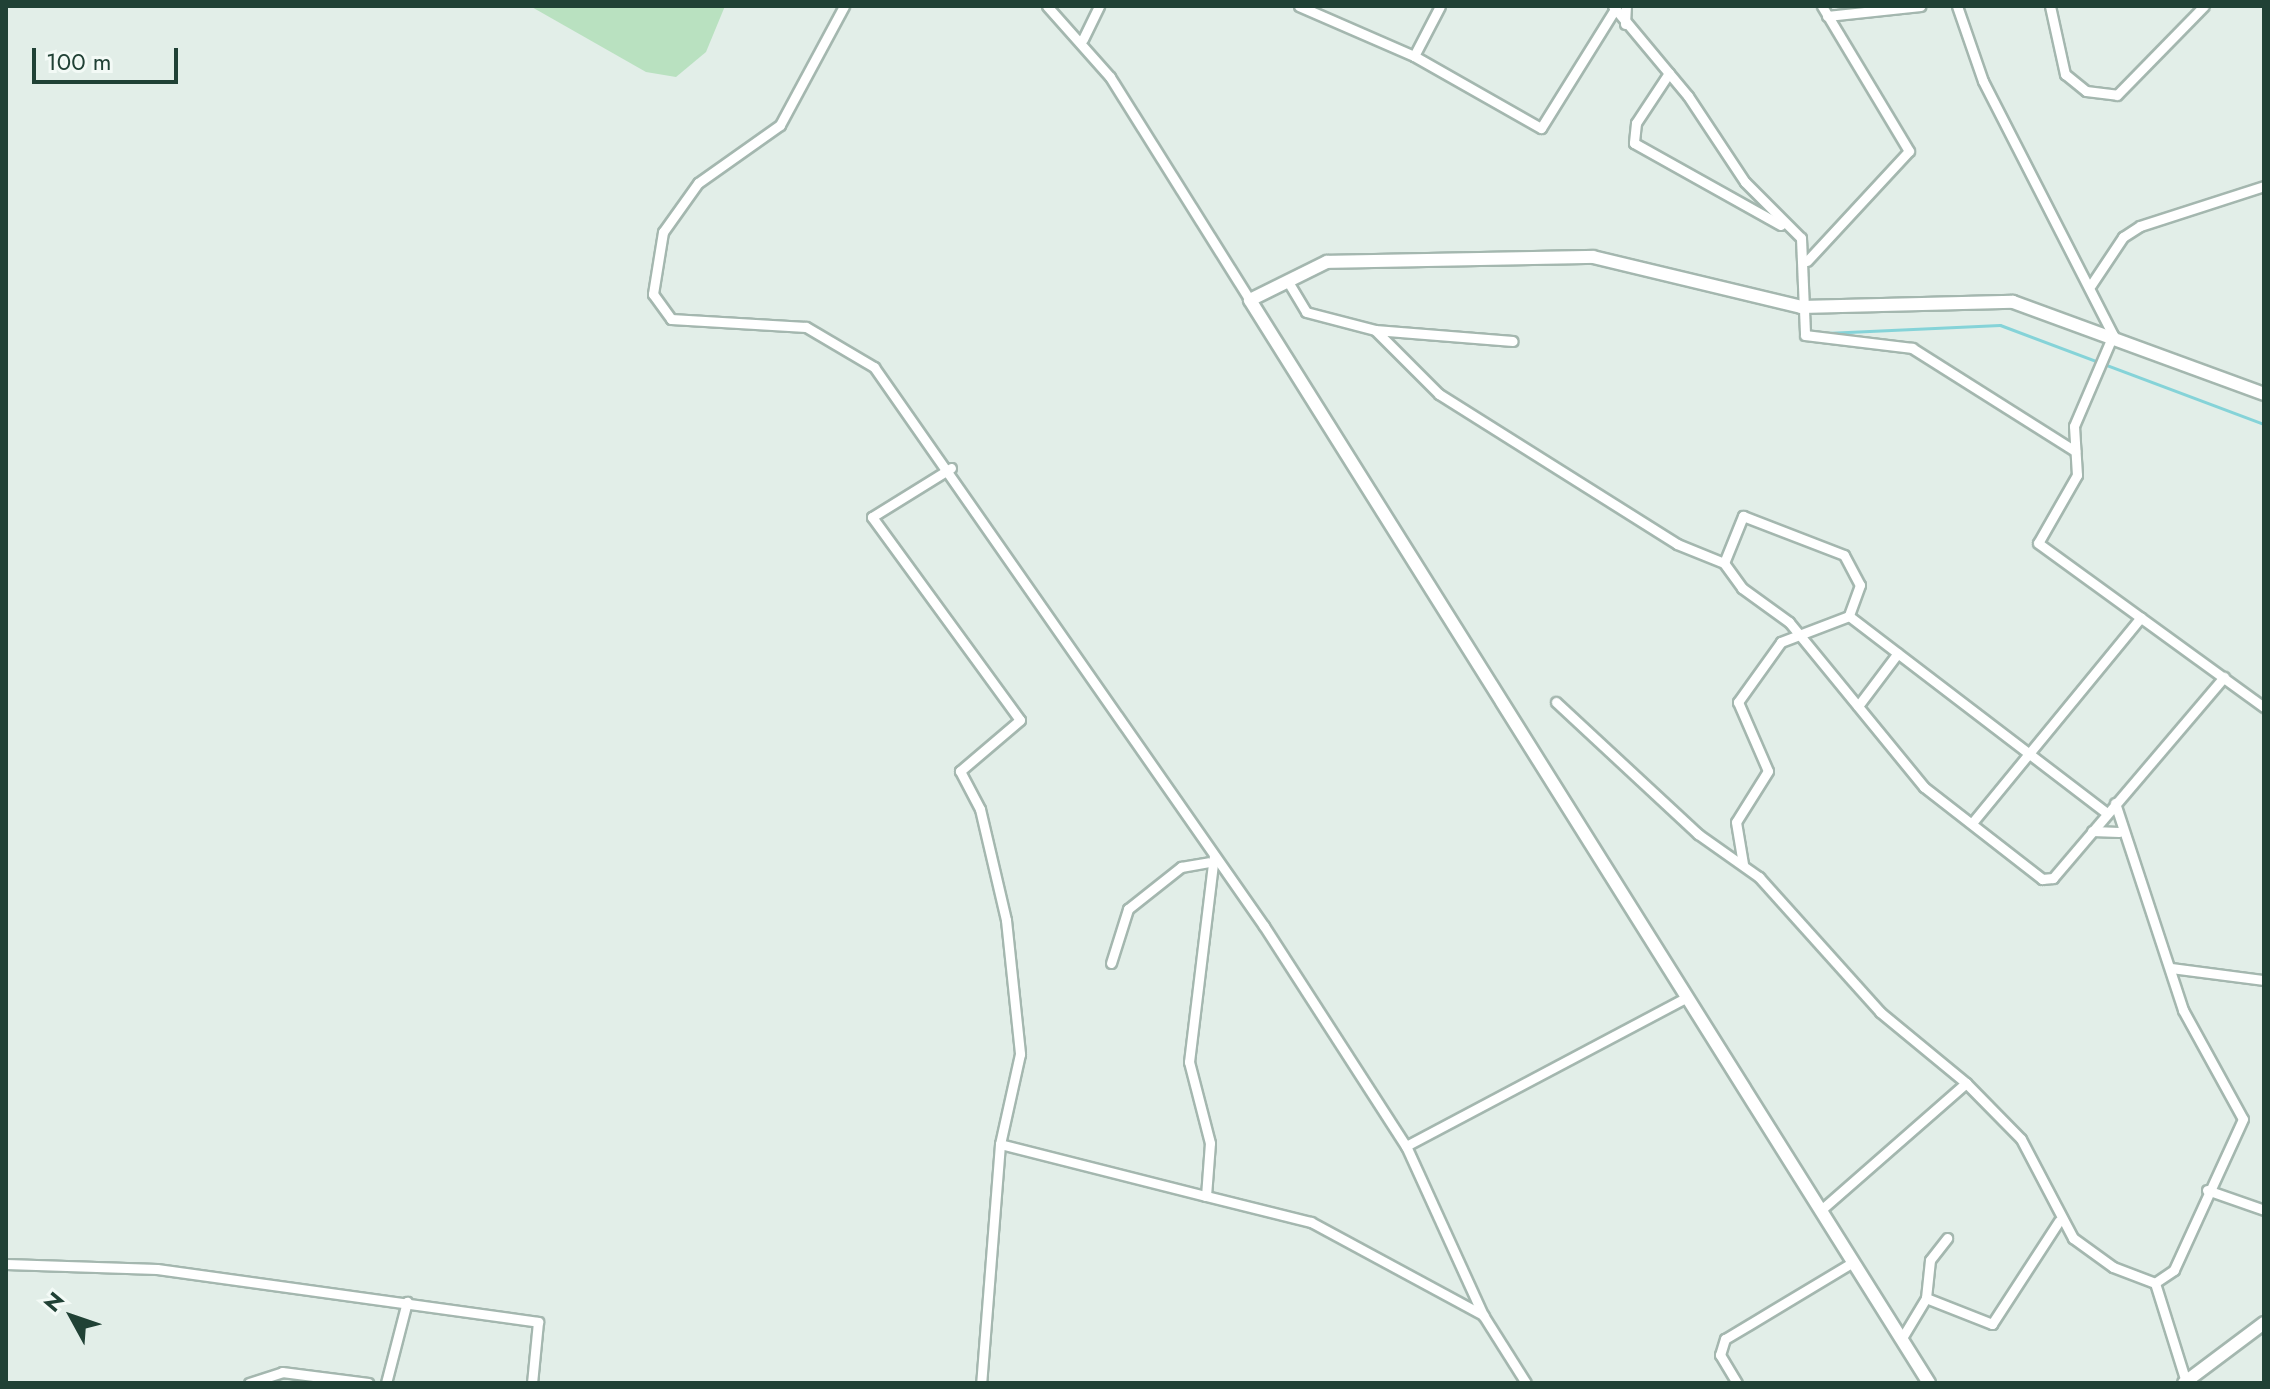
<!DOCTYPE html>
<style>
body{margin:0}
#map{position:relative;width:2270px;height:1389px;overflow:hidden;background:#e2eee8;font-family:Jost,sans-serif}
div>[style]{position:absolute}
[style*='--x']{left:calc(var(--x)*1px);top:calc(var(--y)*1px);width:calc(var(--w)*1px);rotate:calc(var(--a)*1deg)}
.green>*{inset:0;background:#b9e1c0}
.stream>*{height:3px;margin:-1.5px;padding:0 1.5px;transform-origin:1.5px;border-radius:1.5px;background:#85d3d8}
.roads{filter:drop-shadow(2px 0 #a4b7af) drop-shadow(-2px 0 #a4b7af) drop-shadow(0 2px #a4b7af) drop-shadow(0 -2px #a4b7af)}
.street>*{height:9px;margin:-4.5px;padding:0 4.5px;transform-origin:4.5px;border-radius:4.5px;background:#fff}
.secondary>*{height:12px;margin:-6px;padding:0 6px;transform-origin:6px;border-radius:6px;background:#fff}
span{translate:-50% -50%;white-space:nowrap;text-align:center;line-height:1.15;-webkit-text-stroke:6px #f3faf6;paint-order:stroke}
.frame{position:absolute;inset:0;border:8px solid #204135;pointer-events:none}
.north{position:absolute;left:32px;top:1277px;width:80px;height:80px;-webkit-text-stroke:6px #f3faf6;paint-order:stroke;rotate:310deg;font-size:22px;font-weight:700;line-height:32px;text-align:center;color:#204135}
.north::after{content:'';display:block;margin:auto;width:28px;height:36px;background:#204135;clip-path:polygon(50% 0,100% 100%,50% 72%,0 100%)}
.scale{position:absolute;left:32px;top:48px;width:146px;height:36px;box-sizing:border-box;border:4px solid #204135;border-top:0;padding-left:10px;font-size:24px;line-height:28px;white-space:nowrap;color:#204135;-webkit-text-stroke:6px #f3faf6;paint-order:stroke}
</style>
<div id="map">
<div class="green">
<i style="clip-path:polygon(530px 6px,725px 6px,706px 52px,676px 77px,646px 72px)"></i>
</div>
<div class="stream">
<i style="--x:1826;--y:333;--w:174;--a:-2.6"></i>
<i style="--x:2000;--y:325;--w:282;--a:20.6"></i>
</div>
<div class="roads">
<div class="street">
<i style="--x:844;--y:6;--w:135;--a:118.3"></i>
<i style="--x:780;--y:125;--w:100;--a:144.7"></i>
<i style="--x:698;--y:183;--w:60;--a:125.5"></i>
<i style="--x:663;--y:232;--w:63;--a:99.2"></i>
<i style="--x:653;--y:294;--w:31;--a:54"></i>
<i style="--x:671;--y:319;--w:135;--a:3.4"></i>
<i style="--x:806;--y:327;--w:79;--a:30.5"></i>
<i style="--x:874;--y:367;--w:682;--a:55.1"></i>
<i style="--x:1264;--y:926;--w:262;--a:57.2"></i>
<i style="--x:1406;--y:1146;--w:186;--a:65.5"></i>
<i style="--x:1483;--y:1315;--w:80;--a:57.7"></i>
<i style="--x:1047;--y:6;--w:95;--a:48.4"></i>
<i style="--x:1110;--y:77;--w:263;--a:57.9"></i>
<i style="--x:1299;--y:6;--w:125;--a:23.5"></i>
<i style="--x:1414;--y:56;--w:56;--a:-62.5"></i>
<i style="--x:1613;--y:6;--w:117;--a:50.2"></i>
<i style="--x:1688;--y:96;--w:103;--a:56.5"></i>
<i style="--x:1745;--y:182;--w:79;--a:45"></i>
<i style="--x:1801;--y:238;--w:97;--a:87.6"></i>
<i style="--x:1805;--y:335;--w:108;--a:6.9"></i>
<i style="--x:1912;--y:348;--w:193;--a:32.3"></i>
<i style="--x:1957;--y:6;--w:79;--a:70.9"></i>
<i style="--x:1983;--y:81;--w:285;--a:62.9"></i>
<i style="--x:2113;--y:335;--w:99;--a:113.2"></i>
<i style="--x:2074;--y:426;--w:49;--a:86.5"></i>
<i style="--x:2077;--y:475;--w:78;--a:119.8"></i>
<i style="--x:2038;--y:543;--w:279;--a:36"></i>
<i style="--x:2050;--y:6;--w:70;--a:77.6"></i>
<i style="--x:2065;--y:74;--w:27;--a:39"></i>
<i style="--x:2086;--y:91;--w:31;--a:7"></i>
<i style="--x:2117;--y:95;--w:124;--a:-45.7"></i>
<i style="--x:1827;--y:16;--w:94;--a:-6.1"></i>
<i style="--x:1625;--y:24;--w:18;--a:-87"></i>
<i style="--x:1083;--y:39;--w:37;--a:-64"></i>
<i style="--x:1414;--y:56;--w:146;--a:29.6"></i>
<i style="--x:1541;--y:128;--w:140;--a:-58.1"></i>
<i style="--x:1669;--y:73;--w:60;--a:123.4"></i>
<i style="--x:1636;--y:123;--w:20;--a:96"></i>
<i style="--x:1634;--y:143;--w:168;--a:29.2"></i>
<i style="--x:1807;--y:261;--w:150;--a:-47.2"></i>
<i style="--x:1909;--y:151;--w:169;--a:-121"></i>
<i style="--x:1287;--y:280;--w:37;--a:59"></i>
<i style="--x:1306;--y:312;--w:71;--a:14.6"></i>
<i style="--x:1375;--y:330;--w:91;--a:45"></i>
<i style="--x:1439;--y:394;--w:281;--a:32.2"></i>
<i style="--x:1677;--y:544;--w:51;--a:22"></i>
<i style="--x:1724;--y:563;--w:31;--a:54"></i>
<i style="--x:1742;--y:588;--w:58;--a:35.9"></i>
<i style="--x:1789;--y:622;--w:213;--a:50.7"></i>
<i style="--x:1924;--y:787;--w:150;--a:37.9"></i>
<i style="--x:2042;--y:879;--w:11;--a:-5"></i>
<i style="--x:2053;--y:878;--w:264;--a:-49.6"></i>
<i style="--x:2091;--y:285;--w:58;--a:-56.3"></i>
<i style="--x:2123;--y:237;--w:20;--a:-33"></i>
<i style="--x:2140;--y:226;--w:130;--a:-17.9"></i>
<i style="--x:1375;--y:330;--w:138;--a:4.6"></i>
<i style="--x:951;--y:468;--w:93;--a:148.2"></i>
<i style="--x:872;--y:517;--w:251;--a:53.9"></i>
<i style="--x:1020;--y:720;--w:79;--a:139.6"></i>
<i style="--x:960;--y:771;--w:43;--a:62.2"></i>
<i style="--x:980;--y:809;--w:114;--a:76.8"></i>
<i style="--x:1006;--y:920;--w:135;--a:84"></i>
<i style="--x:1020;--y:1054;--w:92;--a:102.5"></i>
<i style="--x:1000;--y:1144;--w:240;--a:94.5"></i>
<i style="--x:1724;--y:563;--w:51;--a:-68"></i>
<i style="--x:1743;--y:516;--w:108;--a:21.1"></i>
<i style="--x:1844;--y:555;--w:34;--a:62"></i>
<i style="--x:1860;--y:585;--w:33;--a:110"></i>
<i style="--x:1849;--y:616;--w:73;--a:159.1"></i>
<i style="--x:1781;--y:642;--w:74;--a:125.6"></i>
<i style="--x:1738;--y:702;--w:75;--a:66.5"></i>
<i style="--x:1768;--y:771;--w:60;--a:122.1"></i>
<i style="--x:1736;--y:822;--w:43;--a:80.5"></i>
<i style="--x:1849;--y:616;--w:325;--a:37.4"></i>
<i style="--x:1556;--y:702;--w:194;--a:42.9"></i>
<i style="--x:1698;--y:834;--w:75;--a:35.2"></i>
<i style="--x:1759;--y:877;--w:181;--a:48.1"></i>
<i style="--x:1880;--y:1012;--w:112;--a:39.5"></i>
<i style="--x:1966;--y:1083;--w:193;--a:138.8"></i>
<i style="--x:1858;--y:706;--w:66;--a:-53"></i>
<i style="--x:2115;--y:803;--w:218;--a:71.8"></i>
<i style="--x:2183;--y:1010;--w:124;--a:61.2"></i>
<i style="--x:2243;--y:1119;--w:166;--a:114.6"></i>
<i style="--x:2174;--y:1270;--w:23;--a:146"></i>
<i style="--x:1972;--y:823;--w:266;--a:-50.6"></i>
<i style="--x:2092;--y:831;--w:27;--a:2"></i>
<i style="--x:1111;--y:963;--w:57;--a:-72.5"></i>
<i style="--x:1128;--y:909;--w:68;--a:-38.4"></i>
<i style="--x:1181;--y:867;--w:27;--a:-10"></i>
<i style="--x:2171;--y:968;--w:94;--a:7.4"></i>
<i style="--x:1966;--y:1083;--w:78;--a:45.5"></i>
<i style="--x:2021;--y:1139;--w:112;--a:62.3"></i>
<i style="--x:2073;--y:1238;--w:49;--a:35.9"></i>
<i style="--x:2113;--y:1267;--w:45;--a:20.9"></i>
<i style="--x:2155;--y:1283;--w:104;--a:72.6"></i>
<i style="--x:1000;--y:1144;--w:212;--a:14.2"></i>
<i style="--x:1206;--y:1196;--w:53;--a:-85.7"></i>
<i style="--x:1210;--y:1143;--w:84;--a:-104.5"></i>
<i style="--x:1189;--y:1062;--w:208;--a:-83.1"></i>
<i style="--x:1406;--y:1146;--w:318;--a:-27.9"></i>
<i style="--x:2207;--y:1190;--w:60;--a:19.3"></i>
<i style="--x:1206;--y:1196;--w:108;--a:13.9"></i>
<i style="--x:1311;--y:1222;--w:196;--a:28.4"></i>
<i style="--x:6;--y:1264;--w:151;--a:1.9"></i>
<i style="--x:157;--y:1269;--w:385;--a:7.9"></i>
<i style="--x:538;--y:1322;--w:61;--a:95.6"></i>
<i style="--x:1926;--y:1298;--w:71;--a:21.5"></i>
<i style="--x:1992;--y:1324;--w:123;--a:-57"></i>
<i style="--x:1902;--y:1338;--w:47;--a:-59"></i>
<i style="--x:1926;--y:1298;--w:38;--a:-84"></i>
<i style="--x:1930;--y:1260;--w:28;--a:-52"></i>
<i style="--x:249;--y:1383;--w:35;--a:-18"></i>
<i style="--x:282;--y:1372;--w:87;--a:7.3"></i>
<i style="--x:386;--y:1383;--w:84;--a:-75.5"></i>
<i style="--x:1737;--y:1383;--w:33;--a:-121"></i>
<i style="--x:1720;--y:1355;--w:17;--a:-73"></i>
<i style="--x:1725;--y:1339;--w:149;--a:-31"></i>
</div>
<div class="secondary">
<i style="--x:1929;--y:1383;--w:1278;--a:-122.09"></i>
<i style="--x:1250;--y:300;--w:86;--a:-26.3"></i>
<i style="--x:1327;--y:262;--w:266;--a:-1.1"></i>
<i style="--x:1593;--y:257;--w:214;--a:13.5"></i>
<i style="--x:1801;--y:307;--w:212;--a:-1.4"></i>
<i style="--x:2013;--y:302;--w:267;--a:20.1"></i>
<i style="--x:2184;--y:1383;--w:100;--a:-36.9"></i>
</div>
</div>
<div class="frame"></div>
<div class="north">N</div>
<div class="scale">100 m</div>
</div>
